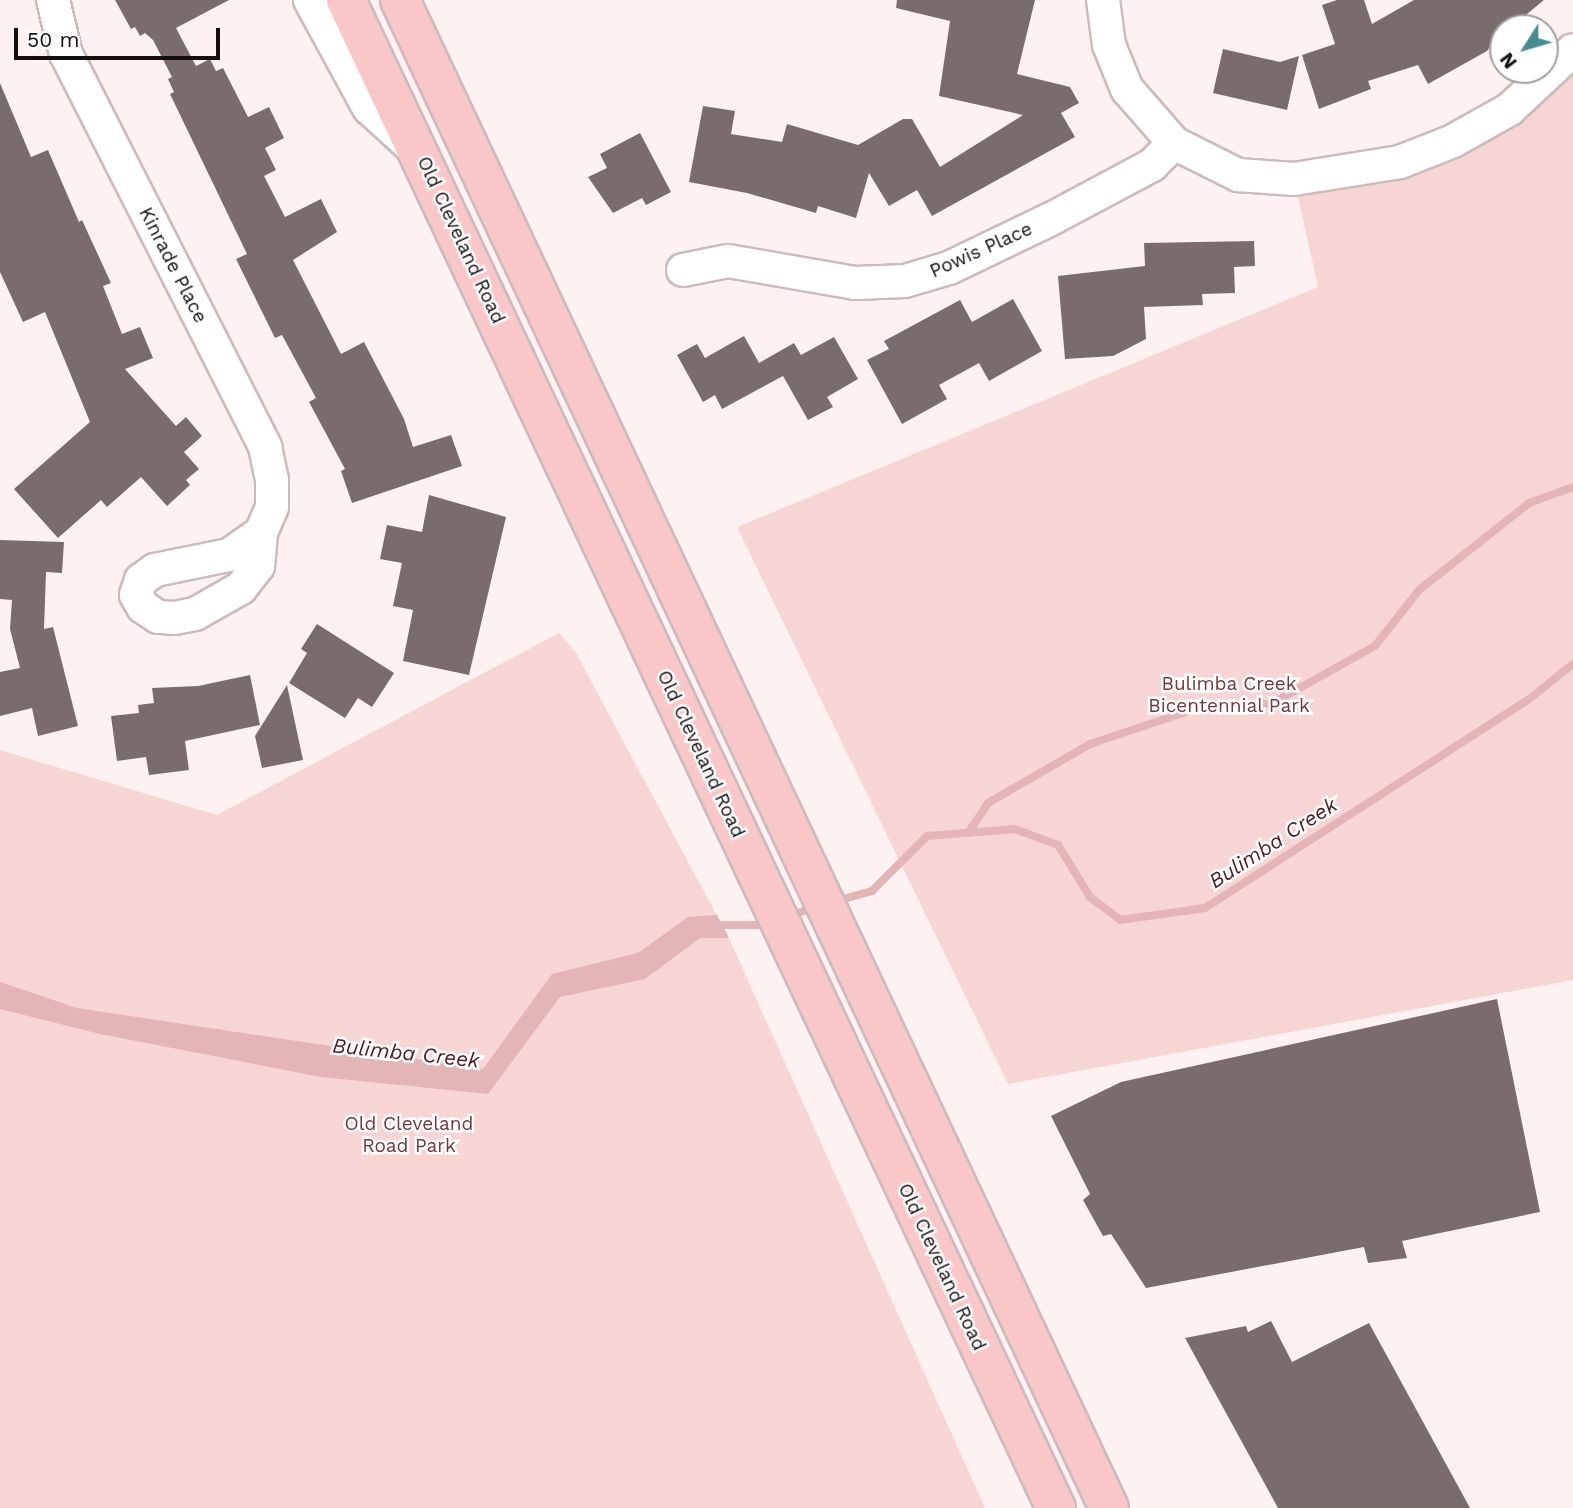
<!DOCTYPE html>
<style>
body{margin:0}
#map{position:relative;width:1573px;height:1508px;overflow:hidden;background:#fef1f1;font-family:"Work Sans",sans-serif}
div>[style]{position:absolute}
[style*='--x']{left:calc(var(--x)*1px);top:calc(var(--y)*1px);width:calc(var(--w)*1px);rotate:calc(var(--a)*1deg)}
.green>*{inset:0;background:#f8d5d5}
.water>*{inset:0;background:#e4b5b6}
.stream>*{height:8px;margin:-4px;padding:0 4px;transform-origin:4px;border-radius:4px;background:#e4b5b6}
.building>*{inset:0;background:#7a6c6c}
.roads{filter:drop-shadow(2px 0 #cbbbbc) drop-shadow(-2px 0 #cbbbbc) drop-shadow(0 2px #cbbbbc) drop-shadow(0 -2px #cbbbbc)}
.minor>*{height:32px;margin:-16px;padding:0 16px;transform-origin:16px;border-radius:16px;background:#fff}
.trunk>*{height:38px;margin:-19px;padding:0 19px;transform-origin:19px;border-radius:19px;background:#fac7c8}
span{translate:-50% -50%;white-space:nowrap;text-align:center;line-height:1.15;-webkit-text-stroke:5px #fff;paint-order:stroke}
.street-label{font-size:19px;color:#140f0f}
.park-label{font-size:19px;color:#73373b}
.water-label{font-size:21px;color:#51191f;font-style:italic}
.north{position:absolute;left:1489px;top:14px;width:70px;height:70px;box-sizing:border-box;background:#fff;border:2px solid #a19f9f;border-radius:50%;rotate:233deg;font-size:19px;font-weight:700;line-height:28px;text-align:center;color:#140f0f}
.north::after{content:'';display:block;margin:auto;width:24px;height:32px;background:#458d8e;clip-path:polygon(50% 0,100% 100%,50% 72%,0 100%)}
.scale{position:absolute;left:14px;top:28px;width:206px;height:32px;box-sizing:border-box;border:4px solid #140f0f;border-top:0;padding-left:9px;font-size:21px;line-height:24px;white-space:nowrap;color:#140f0f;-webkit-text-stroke:5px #fff;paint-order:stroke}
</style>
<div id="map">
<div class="green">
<i style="clip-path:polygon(1573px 50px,1573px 980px,1008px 1084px,737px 527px,1318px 287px,1294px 179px,1400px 162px)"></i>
<i style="clip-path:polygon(559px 633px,576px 653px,729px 938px,985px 1508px,0 1508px,0 750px,217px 815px)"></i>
</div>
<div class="water">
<i style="clip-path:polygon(717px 915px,729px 938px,700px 938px,645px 979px,560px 997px,488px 1094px,321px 1077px,100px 1034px,0 1009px,0 982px,77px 1008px,483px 1069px,552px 974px,638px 953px,688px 917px)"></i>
</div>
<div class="stream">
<i style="--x:968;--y:833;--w:36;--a:-56"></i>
<i style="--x:988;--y:803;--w:118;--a:-30"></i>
<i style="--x:1090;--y:744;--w:117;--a:-18.4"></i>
<i style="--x:1201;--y:707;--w:70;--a:-2.5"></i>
<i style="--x:1271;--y:704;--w:119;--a:-29.1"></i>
<i style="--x:1375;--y:646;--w:71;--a:-51.8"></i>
<i style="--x:1419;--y:590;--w:140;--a:-38.3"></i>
<i style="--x:1529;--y:503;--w:47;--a:-20"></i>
<i style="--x:833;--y:902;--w:41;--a:-15.8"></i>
<i style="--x:872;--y:891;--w:78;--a:-45"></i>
<i style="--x:927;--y:836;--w:88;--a:-4.5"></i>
<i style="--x:1015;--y:829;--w:46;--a:20.4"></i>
<i style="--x:1058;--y:845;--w:61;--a:58.4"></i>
<i style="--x:1090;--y:897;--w:38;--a:37"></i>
<i style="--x:1120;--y:920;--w:86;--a:-8"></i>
<i style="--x:1205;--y:908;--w:384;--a:-32.8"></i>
<i style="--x:1528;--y:700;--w:58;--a:-38.7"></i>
<i style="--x:787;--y:917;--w:29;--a:-20"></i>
<i style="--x:712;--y:925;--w:57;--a:0"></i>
</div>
<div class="building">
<i style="clip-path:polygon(115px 0,229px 0,176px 28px,196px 66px,210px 59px,216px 71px,223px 68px,248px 117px,269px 107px,284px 138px,265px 148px,276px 170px,264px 176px,285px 217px,321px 199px,337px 232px,293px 260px,341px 354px,364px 342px,404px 419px,413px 447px,451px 435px,462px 466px,352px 503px,341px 471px,345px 469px,309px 402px,316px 398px,282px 335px,275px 338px,236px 259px,247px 254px,170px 94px,174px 92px,168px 79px,172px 77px,153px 40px,145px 33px,140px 36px,135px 27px,131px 29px)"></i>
<i style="clip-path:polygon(897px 0,1035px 0,1017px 74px,1070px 87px,1079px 103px,1061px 113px,1075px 137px,932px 216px,917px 190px,889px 206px,869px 173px,856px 218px,818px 206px,816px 213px,747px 193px,689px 182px,703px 106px,735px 111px,731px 134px,782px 142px,787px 124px,858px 145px,903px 119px,912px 119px,940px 167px,1023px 115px,939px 96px,950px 21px,896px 8px)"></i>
<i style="clip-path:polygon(1337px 0,1364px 0,1372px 24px,1414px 0,1544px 0,1510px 28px,1503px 28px,1487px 51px,1428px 84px,1418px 65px,1368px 81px,1371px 89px,1319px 109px,1302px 55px,1335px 44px,1322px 5px)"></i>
<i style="clip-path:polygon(1223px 49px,1280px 62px,1299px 56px,1287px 110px,1213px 93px)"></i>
<i style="clip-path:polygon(0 83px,31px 157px,48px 150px,79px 222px,82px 220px,111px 283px,103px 286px,122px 334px,140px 327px,153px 358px,125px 369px,176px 426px,186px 417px,202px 436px,184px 452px,199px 469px,186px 480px,190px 485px,167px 506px,141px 477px,107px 507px,101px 500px,58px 538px,14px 489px,90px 422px,45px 312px,23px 322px,0 272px)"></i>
<i style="clip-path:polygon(640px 133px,671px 192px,646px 205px,642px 198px,613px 213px,588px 177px,607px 168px,600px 154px)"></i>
<i style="clip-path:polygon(1254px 241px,1255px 266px,1234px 267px,1235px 293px,1202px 294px,1203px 305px,1144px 307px,1146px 339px,1113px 356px,1065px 359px,1058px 276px,1145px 266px,1144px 243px)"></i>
<i style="clip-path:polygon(1013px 299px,1042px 351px,989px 381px,979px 363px,939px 385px,947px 399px,902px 424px,867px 360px,889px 349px,884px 341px,960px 300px,972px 322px)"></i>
<i style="clip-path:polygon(744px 336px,759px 363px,794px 343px,801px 355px,834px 337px,858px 379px,827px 397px,833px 407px,808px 420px,783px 376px,722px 409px,715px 395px,703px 402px,677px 355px,697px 344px,705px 358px)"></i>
<i style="clip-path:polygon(429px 495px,506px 517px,469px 675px,403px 661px,413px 610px,393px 606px,402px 563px,380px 559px,387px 525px,422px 532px)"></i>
<i style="clip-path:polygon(0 540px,64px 542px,62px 573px,46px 572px,44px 629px,53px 627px,78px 726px,38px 736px,32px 708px,0 716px,0 672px,20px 668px,10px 629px,12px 600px,0 599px)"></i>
<i style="clip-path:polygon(317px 624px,394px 673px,372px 707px,358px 698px,345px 718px,289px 683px,307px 653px,301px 649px)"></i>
<i style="clip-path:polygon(250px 675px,260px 725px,185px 741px,189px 770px,149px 775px,146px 757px,117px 761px,111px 716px,139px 713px,138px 705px,154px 703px,152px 688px,198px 686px)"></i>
<i style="clip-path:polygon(287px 685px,303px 760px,262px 768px,255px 736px)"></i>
<i style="clip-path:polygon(1497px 999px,1540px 1212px,1402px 1241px,1407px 1258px,1368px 1263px,1364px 1247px,1146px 1288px,1111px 1234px,1103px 1236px,1083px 1200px,1090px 1194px,1051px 1116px,1121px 1082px)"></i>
<i style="clip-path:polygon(1271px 1321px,1292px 1362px,1369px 1323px,1470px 1508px,1278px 1508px,1185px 1338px,1246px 1326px,1248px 1332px)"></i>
</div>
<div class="roads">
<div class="minor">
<i style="--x:53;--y:0;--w:56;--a:76.5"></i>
<i style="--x:66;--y:54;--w:441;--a:63.1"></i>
<i style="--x:265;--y:447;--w:34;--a:78"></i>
<i style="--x:272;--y:480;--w:27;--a:90"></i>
<i style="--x:272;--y:507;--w:28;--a:113"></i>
<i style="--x:261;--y:533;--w:33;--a:95"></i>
<i style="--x:258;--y:566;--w:28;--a:128"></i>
<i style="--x:241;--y:588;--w:53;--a:150.5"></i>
<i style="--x:195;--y:614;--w:21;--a:169"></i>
<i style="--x:174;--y:618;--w:16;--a:-176"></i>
<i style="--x:158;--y:617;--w:18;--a:-146"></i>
<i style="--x:143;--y:607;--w:14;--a:-120"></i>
<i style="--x:136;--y:595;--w:16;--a:-72"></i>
<i style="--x:141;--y:580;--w:17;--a:-36"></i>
<i style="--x:155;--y:570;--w:76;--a:-11.5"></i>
<i style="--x:229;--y:555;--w:39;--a:-35"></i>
<i style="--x:310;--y:0;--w:123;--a:61.4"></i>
<i style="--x:369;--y:108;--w:59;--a:42.3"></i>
<i style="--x:1103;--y:0;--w:45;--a:82.4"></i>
<i style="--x:1109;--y:45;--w:48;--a:67.8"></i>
<i style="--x:1127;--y:89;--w:72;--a:49"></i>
<i style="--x:1174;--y:143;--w:72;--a:26.6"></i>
<i style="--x:1238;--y:175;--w:56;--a:4.1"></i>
<i style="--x:1294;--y:179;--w:107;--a:-9.1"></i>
<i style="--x:1400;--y:162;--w:57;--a:-21.6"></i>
<i style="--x:1453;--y:141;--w:65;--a:-29.3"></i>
<i style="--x:1510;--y:109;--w:86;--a:-43.1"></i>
<i style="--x:683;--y:270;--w:46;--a:-11.3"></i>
<i style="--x:728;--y:261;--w:129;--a:9.8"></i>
<i style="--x:855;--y:283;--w:50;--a:-2.3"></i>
<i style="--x:905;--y:281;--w:46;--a:-16.5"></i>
<i style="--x:949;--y:268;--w:113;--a:-25.7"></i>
<i style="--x:1051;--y:219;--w:115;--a:-28.1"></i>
<i style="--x:1152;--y:165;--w:31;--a:-45"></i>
</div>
<div class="trunk">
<i style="--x:346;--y:0;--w:1667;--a:64.79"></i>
<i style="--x:400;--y:0;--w:1666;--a:64.82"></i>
</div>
</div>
<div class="street-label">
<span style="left:461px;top:240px;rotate:65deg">Old Cleveland Road</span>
<span style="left:981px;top:250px;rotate:-24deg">Powis Place</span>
<span style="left:173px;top:265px;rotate:63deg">Kinrade Place</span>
<span style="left:701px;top:754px;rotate:65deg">Old Cleveland Road</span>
<span style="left:942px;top:1267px;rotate:65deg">Old Cleveland Road</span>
</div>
<div class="park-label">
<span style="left:1229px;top:695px">Bulimba Creek<br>Bicentennial Park</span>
<span style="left:409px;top:1135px">Old Cleveland<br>Road Park</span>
</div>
<div class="water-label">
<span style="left:1273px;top:843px;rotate:-33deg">Bulimba Creek</span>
<span style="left:406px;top:1053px;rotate:6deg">Bulimba Creek</span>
</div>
<div class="north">N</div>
<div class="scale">50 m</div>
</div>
